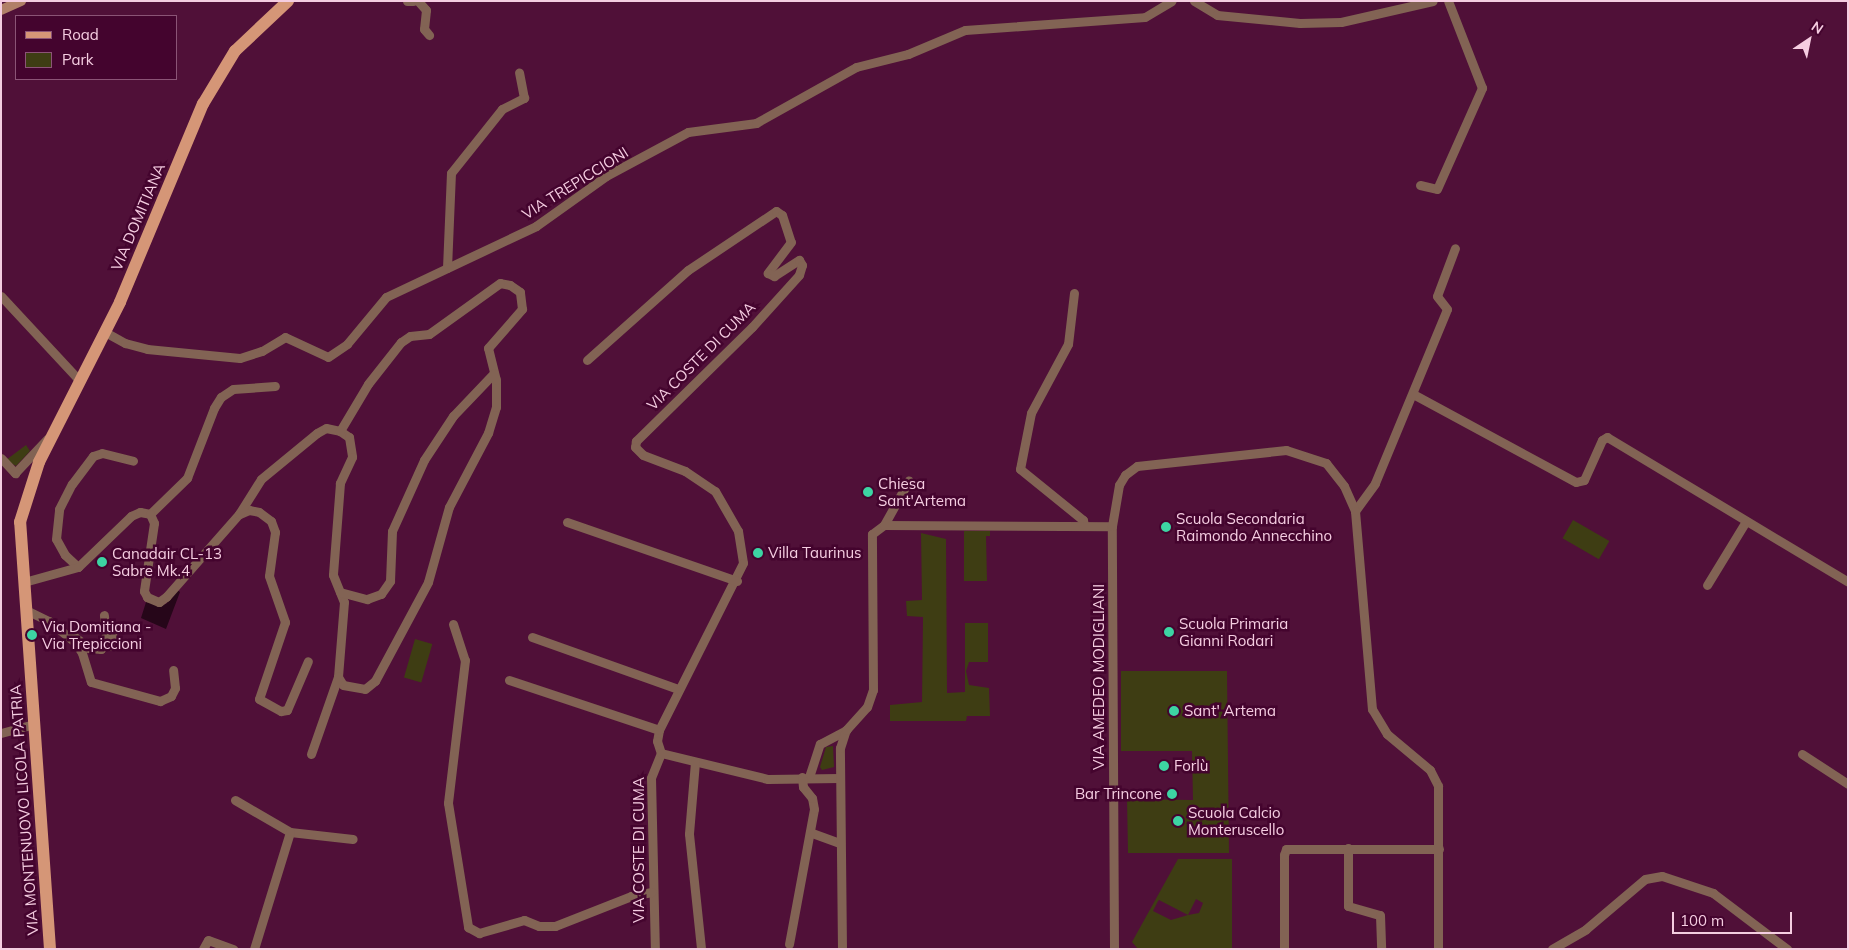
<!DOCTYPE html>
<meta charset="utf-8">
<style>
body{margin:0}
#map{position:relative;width:1849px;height:950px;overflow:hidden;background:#501038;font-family:Mulish,sans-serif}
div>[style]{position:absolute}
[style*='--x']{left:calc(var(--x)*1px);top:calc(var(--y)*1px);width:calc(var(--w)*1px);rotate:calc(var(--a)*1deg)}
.green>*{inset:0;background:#3e3d13;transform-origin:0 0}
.water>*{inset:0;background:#260619}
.street>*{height:9px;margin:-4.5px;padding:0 4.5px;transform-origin:4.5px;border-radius:4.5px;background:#826354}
.secondary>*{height:10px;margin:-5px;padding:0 5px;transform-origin:5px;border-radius:5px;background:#b18068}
.primary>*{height:12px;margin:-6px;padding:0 6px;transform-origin:6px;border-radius:6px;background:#d59677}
.dots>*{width:14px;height:14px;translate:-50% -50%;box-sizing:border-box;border:2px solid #44042e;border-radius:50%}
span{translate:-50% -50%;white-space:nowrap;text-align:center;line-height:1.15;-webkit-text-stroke:5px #44042e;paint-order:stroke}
.street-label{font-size:15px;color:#f5cde1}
.poi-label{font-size:15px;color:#f5cde1}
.left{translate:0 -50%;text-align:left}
.right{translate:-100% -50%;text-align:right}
.frame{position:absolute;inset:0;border:2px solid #f5cde1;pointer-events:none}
.legend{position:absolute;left:15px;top:15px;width:162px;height:65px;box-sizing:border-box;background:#44042e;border:1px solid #8b5476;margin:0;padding:6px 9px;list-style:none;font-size:15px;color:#f5cde1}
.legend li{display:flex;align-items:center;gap:10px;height:25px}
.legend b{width:25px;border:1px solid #8b5476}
.north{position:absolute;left:1784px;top:15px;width:50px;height:50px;-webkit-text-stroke:4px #44042e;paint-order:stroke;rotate:34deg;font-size:14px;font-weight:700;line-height:20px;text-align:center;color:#f5cde1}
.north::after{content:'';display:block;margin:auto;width:18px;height:22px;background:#f5cde1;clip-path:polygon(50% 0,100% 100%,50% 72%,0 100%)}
.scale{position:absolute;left:1672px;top:912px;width:120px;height:22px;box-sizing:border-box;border:2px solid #f5cde1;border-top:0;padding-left:6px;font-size:15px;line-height:18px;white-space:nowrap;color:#f5cde1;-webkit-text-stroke:4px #44042e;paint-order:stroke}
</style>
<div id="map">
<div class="green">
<i style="clip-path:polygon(26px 445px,30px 451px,16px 466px,6px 460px)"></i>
<i style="left:1573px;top:520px;width:42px;height:21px;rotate:30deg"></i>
<i style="clip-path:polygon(964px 531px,990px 531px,990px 536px,986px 536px,987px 581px,964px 581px)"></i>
<i style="clip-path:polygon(921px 533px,946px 539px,947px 693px,965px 692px,965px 623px,988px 623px,988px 662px,969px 662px,966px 671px,969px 685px,989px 688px,990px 716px,967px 716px,966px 721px,890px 721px,890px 705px,922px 702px,923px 617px,907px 616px,906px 601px,922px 600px)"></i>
<i style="left:415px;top:639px;width:18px;height:40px;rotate:16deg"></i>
<i style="clip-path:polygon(1121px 671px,1227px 671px,1229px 853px,1128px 853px,1127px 799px,1193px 800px,1192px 751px,1121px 751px)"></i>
<i style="clip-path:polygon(833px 746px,834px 767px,822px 770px,820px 767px,826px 747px)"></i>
<i style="clip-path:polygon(evenodd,1178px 859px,1232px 859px,1232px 948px,1138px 949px,1132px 942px,1178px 859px,1196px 899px,1203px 903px,1199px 913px,1188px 915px,1196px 899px,1178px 859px,1158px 901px,1159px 900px,1188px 915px,1171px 920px,1153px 911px,1158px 901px)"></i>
</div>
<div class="water">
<i style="clip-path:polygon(177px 590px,180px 592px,166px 629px,141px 618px,147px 599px,154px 605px,166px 604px)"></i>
</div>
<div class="street">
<i style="--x:407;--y:1;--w:6;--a:0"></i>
<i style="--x:418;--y:1;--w:12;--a:48"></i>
<i style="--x:426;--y:10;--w:19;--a:96"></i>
<i style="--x:424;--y:29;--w:8;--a:50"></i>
<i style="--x:1194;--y:1;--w:27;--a:31"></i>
<i style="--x:1217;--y:15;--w:83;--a:5.5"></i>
<i style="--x:1300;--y:23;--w:41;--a:-1.4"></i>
<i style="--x:1341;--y:22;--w:94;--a:-12.9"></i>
<i style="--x:1420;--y:185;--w:17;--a:13"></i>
<i style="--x:1437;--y:189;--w:111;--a:-66"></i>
<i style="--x:1482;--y:88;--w:93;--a:-111.3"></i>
<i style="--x:447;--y:268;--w:95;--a:-87.6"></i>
<i style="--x:451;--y:173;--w:82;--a:-51.4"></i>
<i style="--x:502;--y:109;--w:25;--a:-27"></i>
<i style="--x:524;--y:98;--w:26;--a:-101"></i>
<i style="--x:1074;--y:293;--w:51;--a:96.7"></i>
<i style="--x:1068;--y:344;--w:78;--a:118.2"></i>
<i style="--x:1031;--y:413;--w:57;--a:101.1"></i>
<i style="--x:1020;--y:469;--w:81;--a:39"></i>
<i style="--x:1083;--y:520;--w:5;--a:79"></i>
<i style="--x:1;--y:296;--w:116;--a:47.1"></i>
<i style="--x:105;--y:332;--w:23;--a:29"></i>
<i style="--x:125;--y:343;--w:23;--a:15"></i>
<i style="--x:147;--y:349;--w:93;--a:5.5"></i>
<i style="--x:240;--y:358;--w:23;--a:-18"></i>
<i style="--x:262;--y:351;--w:27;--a:-31"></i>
<i style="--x:285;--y:337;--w:47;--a:24.9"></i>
<i style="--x:328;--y:357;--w:23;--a:-34"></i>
<i style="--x:347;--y:344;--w:61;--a:-50.3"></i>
<i style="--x:386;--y:297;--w:166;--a:-25.3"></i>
<i style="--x:536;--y:226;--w:86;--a:-35.5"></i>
<i style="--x:606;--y:176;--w:93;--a:-28.2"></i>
<i style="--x:688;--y:132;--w:69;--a:-7.5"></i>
<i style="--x:756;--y:123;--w:115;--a:-29.2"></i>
<i style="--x:856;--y:67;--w:54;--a:-14"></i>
<i style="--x:908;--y:54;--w:62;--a:-22.8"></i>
<i style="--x:965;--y:30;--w:180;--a:-4.1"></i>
<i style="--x:1145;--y:17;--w:31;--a:-31"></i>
<i style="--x:587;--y:360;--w:135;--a:-41.7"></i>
<i style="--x:688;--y:270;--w:106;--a:-33.8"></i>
<i style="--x:776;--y:211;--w:7;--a:34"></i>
<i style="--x:782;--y:215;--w:28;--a:72"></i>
<i style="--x:791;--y:242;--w:39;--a:127"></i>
<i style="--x:768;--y:273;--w:7;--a:27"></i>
<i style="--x:774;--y:276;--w:30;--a:-33"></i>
<i style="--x:799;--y:260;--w:6;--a:59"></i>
<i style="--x:802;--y:265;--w:10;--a:107"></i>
<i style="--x:799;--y:275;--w:70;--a:132.1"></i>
<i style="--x:752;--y:327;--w:163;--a:135.5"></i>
<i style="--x:636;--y:441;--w:6;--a:99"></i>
<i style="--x:635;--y:447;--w:11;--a:45"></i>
<i style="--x:643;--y:455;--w:45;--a:20.9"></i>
<i style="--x:685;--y:471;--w:36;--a:34"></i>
<i style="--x:715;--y:491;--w:46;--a:60.1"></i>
<i style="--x:738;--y:531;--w:32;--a:81"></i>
<i style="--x:743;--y:563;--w:187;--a:116.7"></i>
<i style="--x:659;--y:730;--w:11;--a:100"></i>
<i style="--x:657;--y:741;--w:13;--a:72"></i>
<i style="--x:661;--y:753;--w:27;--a:112"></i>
<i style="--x:651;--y:778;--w:171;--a:88.7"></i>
<i style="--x:1413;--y:394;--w:185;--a:28.4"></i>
<i style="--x:1576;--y:482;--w:8;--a:-14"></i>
<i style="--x:1584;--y:480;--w:44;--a:-65.8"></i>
<i style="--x:1602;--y:440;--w:6;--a:-31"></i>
<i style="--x:1607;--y:437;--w:281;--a:31"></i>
<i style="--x:1;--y:458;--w:21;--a:47"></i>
<i style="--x:15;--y:473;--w:47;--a:-46.7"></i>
<i style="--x:1355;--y:511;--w:34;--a:-54"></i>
<i style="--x:1375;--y:483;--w:188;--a:-67.5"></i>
<i style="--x:1447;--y:309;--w:16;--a:-128"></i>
<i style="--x:1437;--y:296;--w:51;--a:-69.4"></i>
<i style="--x:150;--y:514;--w:52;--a:-44.2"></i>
<i style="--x:187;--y:478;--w:75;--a:-68.9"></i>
<i style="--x:214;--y:408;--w:13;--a:-58"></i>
<i style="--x:221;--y:397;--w:14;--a:-34"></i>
<i style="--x:233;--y:389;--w:42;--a:-4.1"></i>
<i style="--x:240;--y:514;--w:10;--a:-24"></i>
<i style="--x:249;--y:510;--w:10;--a:11"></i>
<i style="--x:259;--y:512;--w:15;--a:37"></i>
<i style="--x:271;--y:521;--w:12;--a:70"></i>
<i style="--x:275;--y:532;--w:44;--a:97.8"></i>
<i style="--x:269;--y:576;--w:49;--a:70.8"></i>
<i style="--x:285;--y:622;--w:81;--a:108.7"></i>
<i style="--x:259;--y:699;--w:25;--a:29"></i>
<i style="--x:281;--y:711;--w:6;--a:-9"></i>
<i style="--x:287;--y:710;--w:53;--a:-66.8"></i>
<i style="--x:567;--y:522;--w:180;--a:19.1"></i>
<i style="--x:884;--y:525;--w:51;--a:-60.9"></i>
<i style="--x:78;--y:567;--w:18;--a:-137"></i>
<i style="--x:65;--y:555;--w:18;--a:-119"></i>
<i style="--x:56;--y:539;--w:30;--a:-84"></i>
<i style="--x:59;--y:509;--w:28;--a:-63"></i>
<i style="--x:72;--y:484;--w:35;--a:-53"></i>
<i style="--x:93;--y:456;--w:9;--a:-18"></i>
<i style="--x:102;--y:453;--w:32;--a:14"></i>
<i style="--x:24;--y:582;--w:56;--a:-15.5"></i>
<i style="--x:78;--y:567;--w:74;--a:-43.9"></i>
<i style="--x:131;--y:516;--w:10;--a:-24"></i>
<i style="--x:140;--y:512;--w:10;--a:11"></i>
<i style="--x:150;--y:514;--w:10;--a:66"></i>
<i style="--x:154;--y:523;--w:69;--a:98.4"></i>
<i style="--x:144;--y:591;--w:7;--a:63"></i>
<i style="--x:147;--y:597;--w:13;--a:23"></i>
<i style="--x:159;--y:602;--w:9;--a:-36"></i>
<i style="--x:166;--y:597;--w:111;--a:-48.7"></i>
<i style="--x:239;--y:514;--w:41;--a:-57.8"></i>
<i style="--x:261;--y:479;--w:72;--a:-39.4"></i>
<i style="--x:317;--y:433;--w:10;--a:-29"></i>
<i style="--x:326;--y:428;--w:14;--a:12"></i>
<i style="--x:340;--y:431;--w:11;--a:34"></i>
<i style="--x:349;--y:437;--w:20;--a:81"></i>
<i style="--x:352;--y:457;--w:29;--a:115"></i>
<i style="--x:340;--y:483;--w:92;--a:94.4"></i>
<i style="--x:333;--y:575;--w:29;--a:68"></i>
<i style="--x:344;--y:602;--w:75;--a:94.6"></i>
<i style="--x:338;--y:677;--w:9;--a:58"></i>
<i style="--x:343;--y:685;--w:22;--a:10"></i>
<i style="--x:365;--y:689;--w:13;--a:-39"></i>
<i style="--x:375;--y:681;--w:112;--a:-61.8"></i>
<i style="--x:428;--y:582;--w:78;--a:-74.4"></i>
<i style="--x:449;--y:507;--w:84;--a:-62.2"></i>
<i style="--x:488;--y:433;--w:27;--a:-73"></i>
<i style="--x:496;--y:407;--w:27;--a:-90"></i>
<i style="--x:496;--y:380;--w:33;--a:-104"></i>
<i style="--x:488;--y:348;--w:52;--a:-48.9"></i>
<i style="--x:522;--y:309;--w:17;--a:-97"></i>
<i style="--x:520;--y:292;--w:12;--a:-145"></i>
<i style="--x:510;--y:285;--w:10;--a:-169"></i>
<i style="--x:500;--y:283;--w:87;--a:144.3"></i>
<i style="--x:429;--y:334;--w:19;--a:174"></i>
<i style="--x:410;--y:336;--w:11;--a:146"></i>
<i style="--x:401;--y:342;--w:53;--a:128.2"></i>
<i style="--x:368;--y:384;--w:55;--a:120.8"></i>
<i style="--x:1707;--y:585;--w:75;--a:-58.6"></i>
<i style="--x:340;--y:592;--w:28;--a:15"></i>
<i style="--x:367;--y:599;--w:15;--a:-20"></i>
<i style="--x:381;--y:594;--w:16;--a:-55"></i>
<i style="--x:390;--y:581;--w:50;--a:-87.7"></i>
<i style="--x:392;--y:531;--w:78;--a:-65.7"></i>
<i style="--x:424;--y:460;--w:53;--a:-56.6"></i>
<i style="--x:453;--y:416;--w:59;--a:-46.4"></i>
<i style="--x:26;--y:610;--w:25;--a:26"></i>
<i style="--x:49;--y:621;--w:32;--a:39"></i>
<i style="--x:74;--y:641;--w:14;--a:56"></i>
<i style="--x:82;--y:653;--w:30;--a:73"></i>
<i style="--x:91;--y:682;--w:72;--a:15.4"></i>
<i style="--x:160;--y:701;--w:12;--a:-24"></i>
<i style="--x:171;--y:696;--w:9;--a:-63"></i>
<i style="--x:175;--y:688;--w:18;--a:-96"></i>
<i style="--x:453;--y:624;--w:38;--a:72"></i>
<i style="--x:465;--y:660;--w:144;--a:96.8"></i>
<i style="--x:448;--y:803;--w:126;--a:80.8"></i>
<i style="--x:468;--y:927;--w:13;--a:29"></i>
<i style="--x:479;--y:933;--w:47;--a:-16.1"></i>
<i style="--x:524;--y:920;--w:16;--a:22"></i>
<i style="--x:539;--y:926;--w:16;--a:0"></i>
<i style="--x:555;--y:926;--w:82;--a:-21.5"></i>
<i style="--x:631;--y:896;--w:21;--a:-11"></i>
<i style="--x:71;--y:634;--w:23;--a:38"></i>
<i style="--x:89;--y:648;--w:12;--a:5"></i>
<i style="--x:101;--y:649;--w:15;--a:-70"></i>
<i style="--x:106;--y:635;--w:20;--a:-96"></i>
<i style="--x:532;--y:637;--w:155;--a:19.6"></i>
<i style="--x:111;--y:646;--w:18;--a:-84"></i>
<i style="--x:509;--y:680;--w:158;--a:18.4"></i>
<i style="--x:1;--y:733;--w:34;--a:-15"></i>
<i style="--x:661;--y:753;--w:110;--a:13.7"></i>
<i style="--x:768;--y:779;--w:71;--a:-0.8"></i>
<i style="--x:311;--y:754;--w:82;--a:-70.7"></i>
<i style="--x:1802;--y:754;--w:55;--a:33.1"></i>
<i style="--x:695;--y:762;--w:72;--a:94.8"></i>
<i style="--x:689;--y:834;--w:116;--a:84"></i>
<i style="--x:809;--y:777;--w:35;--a:-72"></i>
<i style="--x:820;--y:744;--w:30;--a:-28"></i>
<i style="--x:235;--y:800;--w:64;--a:30.2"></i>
<i style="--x:290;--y:832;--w:63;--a:6.3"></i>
<i style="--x:812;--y:833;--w:30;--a:20"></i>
<i style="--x:1348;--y:848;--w:58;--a:90"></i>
<i style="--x:1348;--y:906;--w:33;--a:16"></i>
<i style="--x:1380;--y:915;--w:34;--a:88"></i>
<i style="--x:789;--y:944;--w:137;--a:-79.5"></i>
<i style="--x:814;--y:809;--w:11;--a:-100"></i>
<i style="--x:812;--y:798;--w:14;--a:-129"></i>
<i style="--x:803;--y:787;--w:10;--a:-96"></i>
<i style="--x:203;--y:949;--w:10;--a:-61"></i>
<i style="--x:208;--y:940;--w:27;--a:20"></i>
<i style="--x:254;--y:949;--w:122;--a:-72.9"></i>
<i style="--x:842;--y:949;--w:201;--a:-90.6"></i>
<i style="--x:840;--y:748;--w:19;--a:-72"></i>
<i style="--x:846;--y:730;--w:31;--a:-48"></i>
<i style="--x:867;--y:707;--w:18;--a:-71"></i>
<i style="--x:873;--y:690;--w:156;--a:-90.4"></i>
<i style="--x:872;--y:534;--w:15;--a:-37"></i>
<i style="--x:884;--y:525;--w:228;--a:0.3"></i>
<i style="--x:1114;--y:949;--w:423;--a:-90.3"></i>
<i style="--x:1112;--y:526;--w:42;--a:-80.3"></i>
<i style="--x:1119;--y:485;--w:12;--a:-59"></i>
<i style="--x:1125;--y:475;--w:15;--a:-37"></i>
<i style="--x:1137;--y:466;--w:150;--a:-6.1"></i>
<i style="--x:1286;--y:450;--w:42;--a:18"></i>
<i style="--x:1326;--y:463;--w:29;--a:52"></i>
<i style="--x:1344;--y:486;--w:27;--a:66"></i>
<i style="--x:1355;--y:511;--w:199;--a:85.1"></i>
<i style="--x:1372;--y:709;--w:29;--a:59"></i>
<i style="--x:1387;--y:734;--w:56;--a:39.9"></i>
<i style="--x:1430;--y:770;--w:18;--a:63"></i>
<i style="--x:1438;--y:786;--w:163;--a:90"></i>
<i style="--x:1284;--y:949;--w:94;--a:-90"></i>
<i style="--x:1284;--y:855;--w:6;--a:-72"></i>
<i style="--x:1286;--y:849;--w:153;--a:0"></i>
<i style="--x:1552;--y:949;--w:39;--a:-30"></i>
<i style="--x:1586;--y:929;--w:77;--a:-40.3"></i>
<i style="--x:1645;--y:879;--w:17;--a:-10"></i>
<i style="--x:1662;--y:876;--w:54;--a:18.4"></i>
<i style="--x:1713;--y:893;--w:93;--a:37.1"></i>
</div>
<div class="secondary">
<i style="--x:1;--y:10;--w:22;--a:-24"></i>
</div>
<div class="primary">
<i style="--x:50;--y:949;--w:428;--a:-94"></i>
<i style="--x:20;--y:522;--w:63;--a:-72.4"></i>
<i style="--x:39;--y:462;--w:179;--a:-63.1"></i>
<i style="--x:120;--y:302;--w:215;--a:-67.3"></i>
<i style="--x:203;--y:104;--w:62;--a:-58.9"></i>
<i style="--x:235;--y:51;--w:73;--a:-43.3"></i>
</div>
<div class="dots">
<i style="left:868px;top:492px;background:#3dd4a3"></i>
<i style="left:1166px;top:527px;background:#3dd4a3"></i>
<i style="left:758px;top:553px;background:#3dd4a3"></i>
<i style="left:102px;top:562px;background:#3dd4a3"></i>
<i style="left:1169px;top:632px;background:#3dd4a3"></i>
<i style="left:32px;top:635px;background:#3dd4a3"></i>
<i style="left:1174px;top:711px;background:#3dd4a3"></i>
<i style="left:1164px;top:766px;background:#3dd4a3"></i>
<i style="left:1172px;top:794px;background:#3dd4a3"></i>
<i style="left:1178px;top:821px;background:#3dd4a3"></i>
</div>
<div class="street-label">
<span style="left:575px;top:183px;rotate:-32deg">VIA TREPICCIONI</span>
<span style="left:138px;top:217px;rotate:-67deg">VIA DOMITIANA</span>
<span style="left:701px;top:356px;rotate:-45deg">VIA COSTE DI CUMA</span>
<span style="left:1099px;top:677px;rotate:-90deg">VIA AMEDEO MODIGLIANI</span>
<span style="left:24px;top:810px;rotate:-94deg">VIA MONTENUOVO LICOLA PATRIA</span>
<span style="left:639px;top:850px;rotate:-90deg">VIA COSTE DI CUMA</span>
</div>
<div class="poi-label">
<span class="left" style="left:878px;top:492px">Chiesa<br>Sant'Artema</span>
<span class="left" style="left:1176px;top:527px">Scuola Secondaria<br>Raimondo Annecchino</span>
<span class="left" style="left:112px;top:562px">Canadair CL-13<br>Sabre Mk.4</span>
<span class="left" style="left:768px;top:553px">Villa Taurinus</span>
<span class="left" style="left:1179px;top:632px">Scuola Primaria<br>Gianni Rodari</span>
<span class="left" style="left:42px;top:635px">Via Domitiana -<br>Via Trepiccioni</span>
<span class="left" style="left:1184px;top:711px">Sant' Artema</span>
<span class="left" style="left:1174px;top:766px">Forlù</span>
<span class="right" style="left:1162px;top:794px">Bar Trincone</span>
<span class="left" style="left:1188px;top:821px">Scuola Calcio<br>Monteruscello</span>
</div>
<div class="frame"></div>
<ul class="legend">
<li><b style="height:6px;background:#d59677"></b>Road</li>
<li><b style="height:14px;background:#3e3d13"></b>Park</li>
</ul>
<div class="north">N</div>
<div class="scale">100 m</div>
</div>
